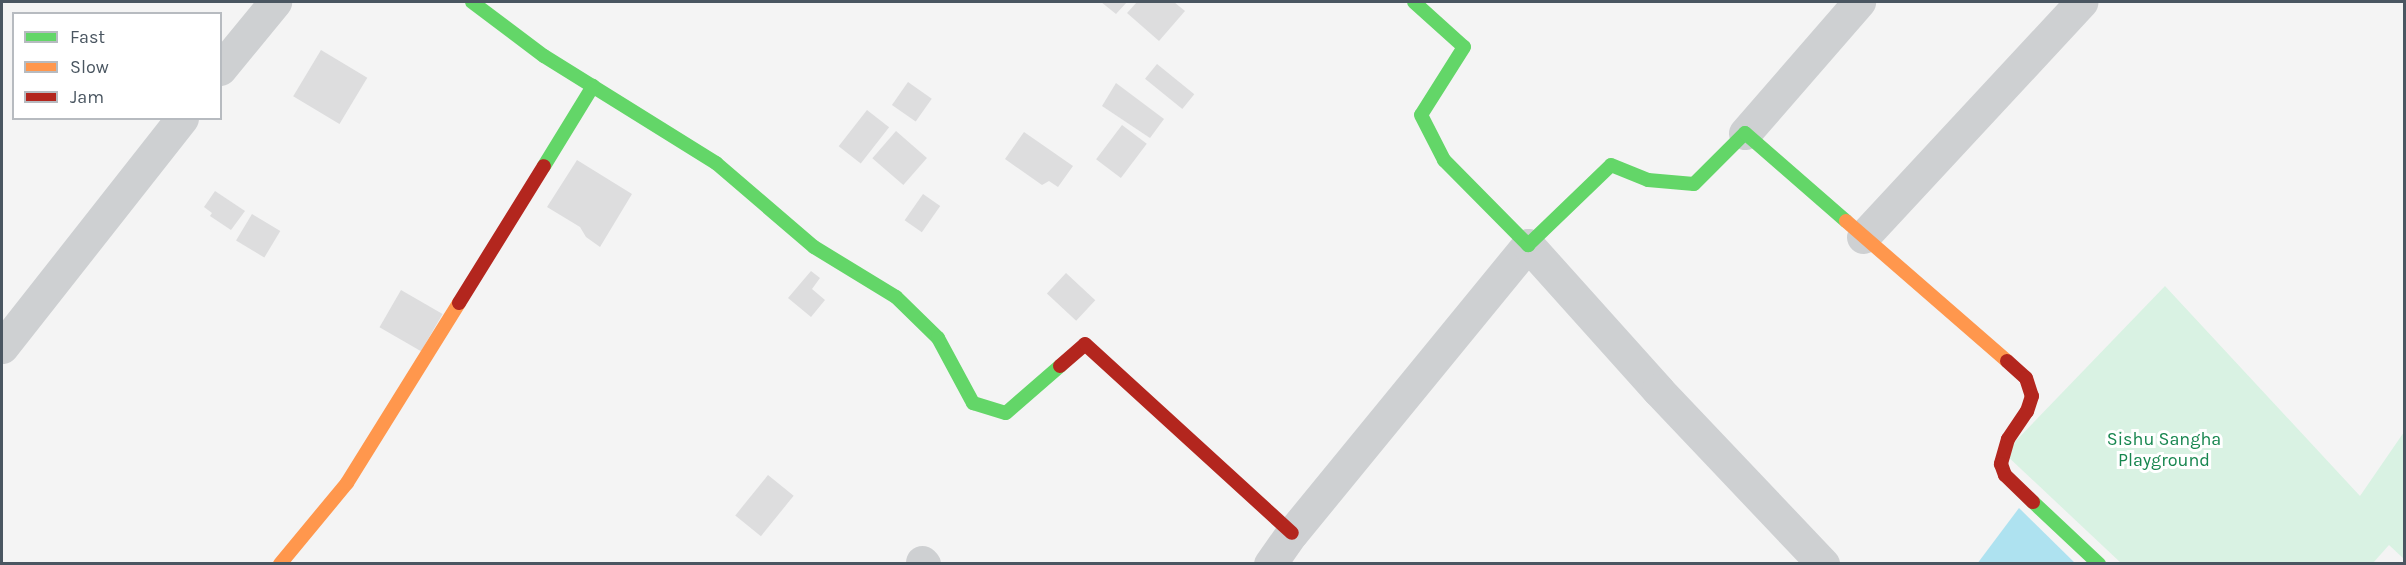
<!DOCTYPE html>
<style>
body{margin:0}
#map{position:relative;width:2406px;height:565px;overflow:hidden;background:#f4f4f4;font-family:Karla,sans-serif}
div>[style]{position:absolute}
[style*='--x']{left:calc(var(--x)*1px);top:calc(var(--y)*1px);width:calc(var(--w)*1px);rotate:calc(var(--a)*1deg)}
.green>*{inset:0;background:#d9f2e3}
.water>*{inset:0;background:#aee2f0}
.building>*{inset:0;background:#ddddde;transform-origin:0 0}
.street>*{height:33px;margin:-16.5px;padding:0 16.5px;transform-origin:16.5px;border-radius:16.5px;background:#ced0d2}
.fast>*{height:14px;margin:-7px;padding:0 7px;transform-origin:7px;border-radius:7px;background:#63d668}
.slow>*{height:14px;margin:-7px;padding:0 7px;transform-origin:7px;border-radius:7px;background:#ff974d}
.jam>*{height:14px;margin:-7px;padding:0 7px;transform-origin:7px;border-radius:7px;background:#b3261e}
span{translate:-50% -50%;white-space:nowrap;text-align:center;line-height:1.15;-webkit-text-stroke:6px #fff;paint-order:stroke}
.park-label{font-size:18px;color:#17864f}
.frame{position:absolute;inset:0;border:3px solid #4a5661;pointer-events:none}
.legend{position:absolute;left:12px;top:12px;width:210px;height:108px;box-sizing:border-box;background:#fff;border:2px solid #b7bbc0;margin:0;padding:8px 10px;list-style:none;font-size:18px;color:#4a5661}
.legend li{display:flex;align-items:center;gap:12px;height:30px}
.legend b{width:30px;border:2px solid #b7bbc0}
</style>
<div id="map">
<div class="green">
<i style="clip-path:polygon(2165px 286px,2360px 496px,2404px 432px,2404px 559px,2389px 545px,2373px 563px,2121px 563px,2004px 453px)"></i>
</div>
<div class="water">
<i style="clip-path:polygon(2019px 508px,2076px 564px,1977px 564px)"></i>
</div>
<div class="building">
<i style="clip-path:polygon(1101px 2px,1127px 2px,1116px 14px)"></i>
<i style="clip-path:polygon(1137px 2px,1174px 2px,1185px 11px,1159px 41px,1127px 13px)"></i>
<i style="left:321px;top:50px;width:54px;height:54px;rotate:31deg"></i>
<i style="left:1157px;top:64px;width:48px;height:19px;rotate:39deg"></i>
<i style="left:908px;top:82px;width:29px;height:28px;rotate:35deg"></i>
<i style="clip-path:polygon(1116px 83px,1164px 119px,1150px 138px,1102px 106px)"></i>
<i style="left:867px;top:110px;width:28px;height:46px;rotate:38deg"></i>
<i style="left:1122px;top:125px;width:31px;height:43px;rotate:37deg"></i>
<i style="left:896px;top:131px;width:41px;height:36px;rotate:41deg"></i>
<i style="clip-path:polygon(1024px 132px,1073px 166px,1058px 187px,1049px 181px,1042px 185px,1005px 159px)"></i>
<i style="clip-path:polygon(577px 160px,632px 194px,600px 247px,586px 237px,580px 227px,547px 207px)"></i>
<i style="clip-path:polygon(215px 191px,245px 211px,231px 230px,210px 216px,212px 213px,204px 207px)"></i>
<i style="left:923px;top:194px;width:21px;height:32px;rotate:35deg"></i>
<i style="left:252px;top:214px;width:33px;height:31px;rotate:31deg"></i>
<i style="clip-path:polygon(811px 271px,820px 278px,812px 289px,825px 300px,811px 317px,788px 298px)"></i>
<i style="left:1066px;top:273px;width:40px;height:28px;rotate:43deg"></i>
<i style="left:401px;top:290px;width:48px;height:43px;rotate:30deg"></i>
<i style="left:768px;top:475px;width:33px;height:52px;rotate:39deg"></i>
</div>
<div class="street">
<i style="--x:220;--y:69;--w:87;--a:-50.6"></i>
<i style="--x:1745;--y:133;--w:174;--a:-49"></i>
<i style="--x:1863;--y:237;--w:321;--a:-47.1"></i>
<i style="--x:2;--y:347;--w:291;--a:-51.8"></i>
<i style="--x:922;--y:562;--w:3;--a:45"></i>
<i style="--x:1270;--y:564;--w:38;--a:-55"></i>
<i style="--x:1292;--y:533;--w:372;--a:-50.7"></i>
<i style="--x:1528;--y:245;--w:195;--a:48.1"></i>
<i style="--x:1658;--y:390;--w:240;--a:46.5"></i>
</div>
<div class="fast">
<i style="--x:472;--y:2;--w:90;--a:36.9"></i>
<i style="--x:544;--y:56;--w:203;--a:31.9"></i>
<i style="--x:716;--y:163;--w:129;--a:40.6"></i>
<i style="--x:814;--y:247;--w:96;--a:31.4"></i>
<i style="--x:896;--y:297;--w:59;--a:44.3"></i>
<i style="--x:938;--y:338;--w:74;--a:61.7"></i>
<i style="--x:973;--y:403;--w:34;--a:17"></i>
<i style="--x:1006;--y:413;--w:72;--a:-41"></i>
<i style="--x:1414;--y:2;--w:67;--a:42"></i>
<i style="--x:1464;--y:47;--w:80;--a:122.3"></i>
<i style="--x:1421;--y:115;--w:51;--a:62.9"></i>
<i style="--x:1444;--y:160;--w:120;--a:45.3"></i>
<i style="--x:1528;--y:245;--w:115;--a:-43.9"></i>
<i style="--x:1611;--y:165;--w:40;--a:22"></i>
<i style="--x:1648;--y:180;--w:46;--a:5"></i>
<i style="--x:1694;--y:184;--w:72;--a:-45"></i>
<i style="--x:1745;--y:133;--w:134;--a:41.1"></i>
<i style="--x:544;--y:166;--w:94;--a:-58.5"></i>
<i style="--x:2033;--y:502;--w:91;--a:43.2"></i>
</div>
<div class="slow">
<i style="--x:1846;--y:221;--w:213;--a:41"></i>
<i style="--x:280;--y:564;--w:105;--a:-50.4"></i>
<i style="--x:347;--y:483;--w:212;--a:-58.1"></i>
</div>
<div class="jam">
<i style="--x:459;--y:303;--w:161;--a:-58.2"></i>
<i style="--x:2007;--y:361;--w:25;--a:42"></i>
<i style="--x:2026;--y:378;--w:19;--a:72"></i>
<i style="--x:2032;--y:396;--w:16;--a:108"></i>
<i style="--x:2027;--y:411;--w:34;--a:124"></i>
<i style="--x:2008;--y:439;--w:26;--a:106"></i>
<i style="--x:2001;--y:464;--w:12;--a:70"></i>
<i style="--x:2005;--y:475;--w:39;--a:44"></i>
<i style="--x:1060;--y:366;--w:33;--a:-41"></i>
<i style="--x:1085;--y:344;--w:280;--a:42.4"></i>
</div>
<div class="park-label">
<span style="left:2164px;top:450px">Sishu Sangha<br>Playground</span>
</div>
<div class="frame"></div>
<ul class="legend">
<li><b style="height:8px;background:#63d668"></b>Fast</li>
<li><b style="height:8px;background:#ff974d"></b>Slow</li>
<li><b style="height:8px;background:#b3261e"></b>Jam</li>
</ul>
</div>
